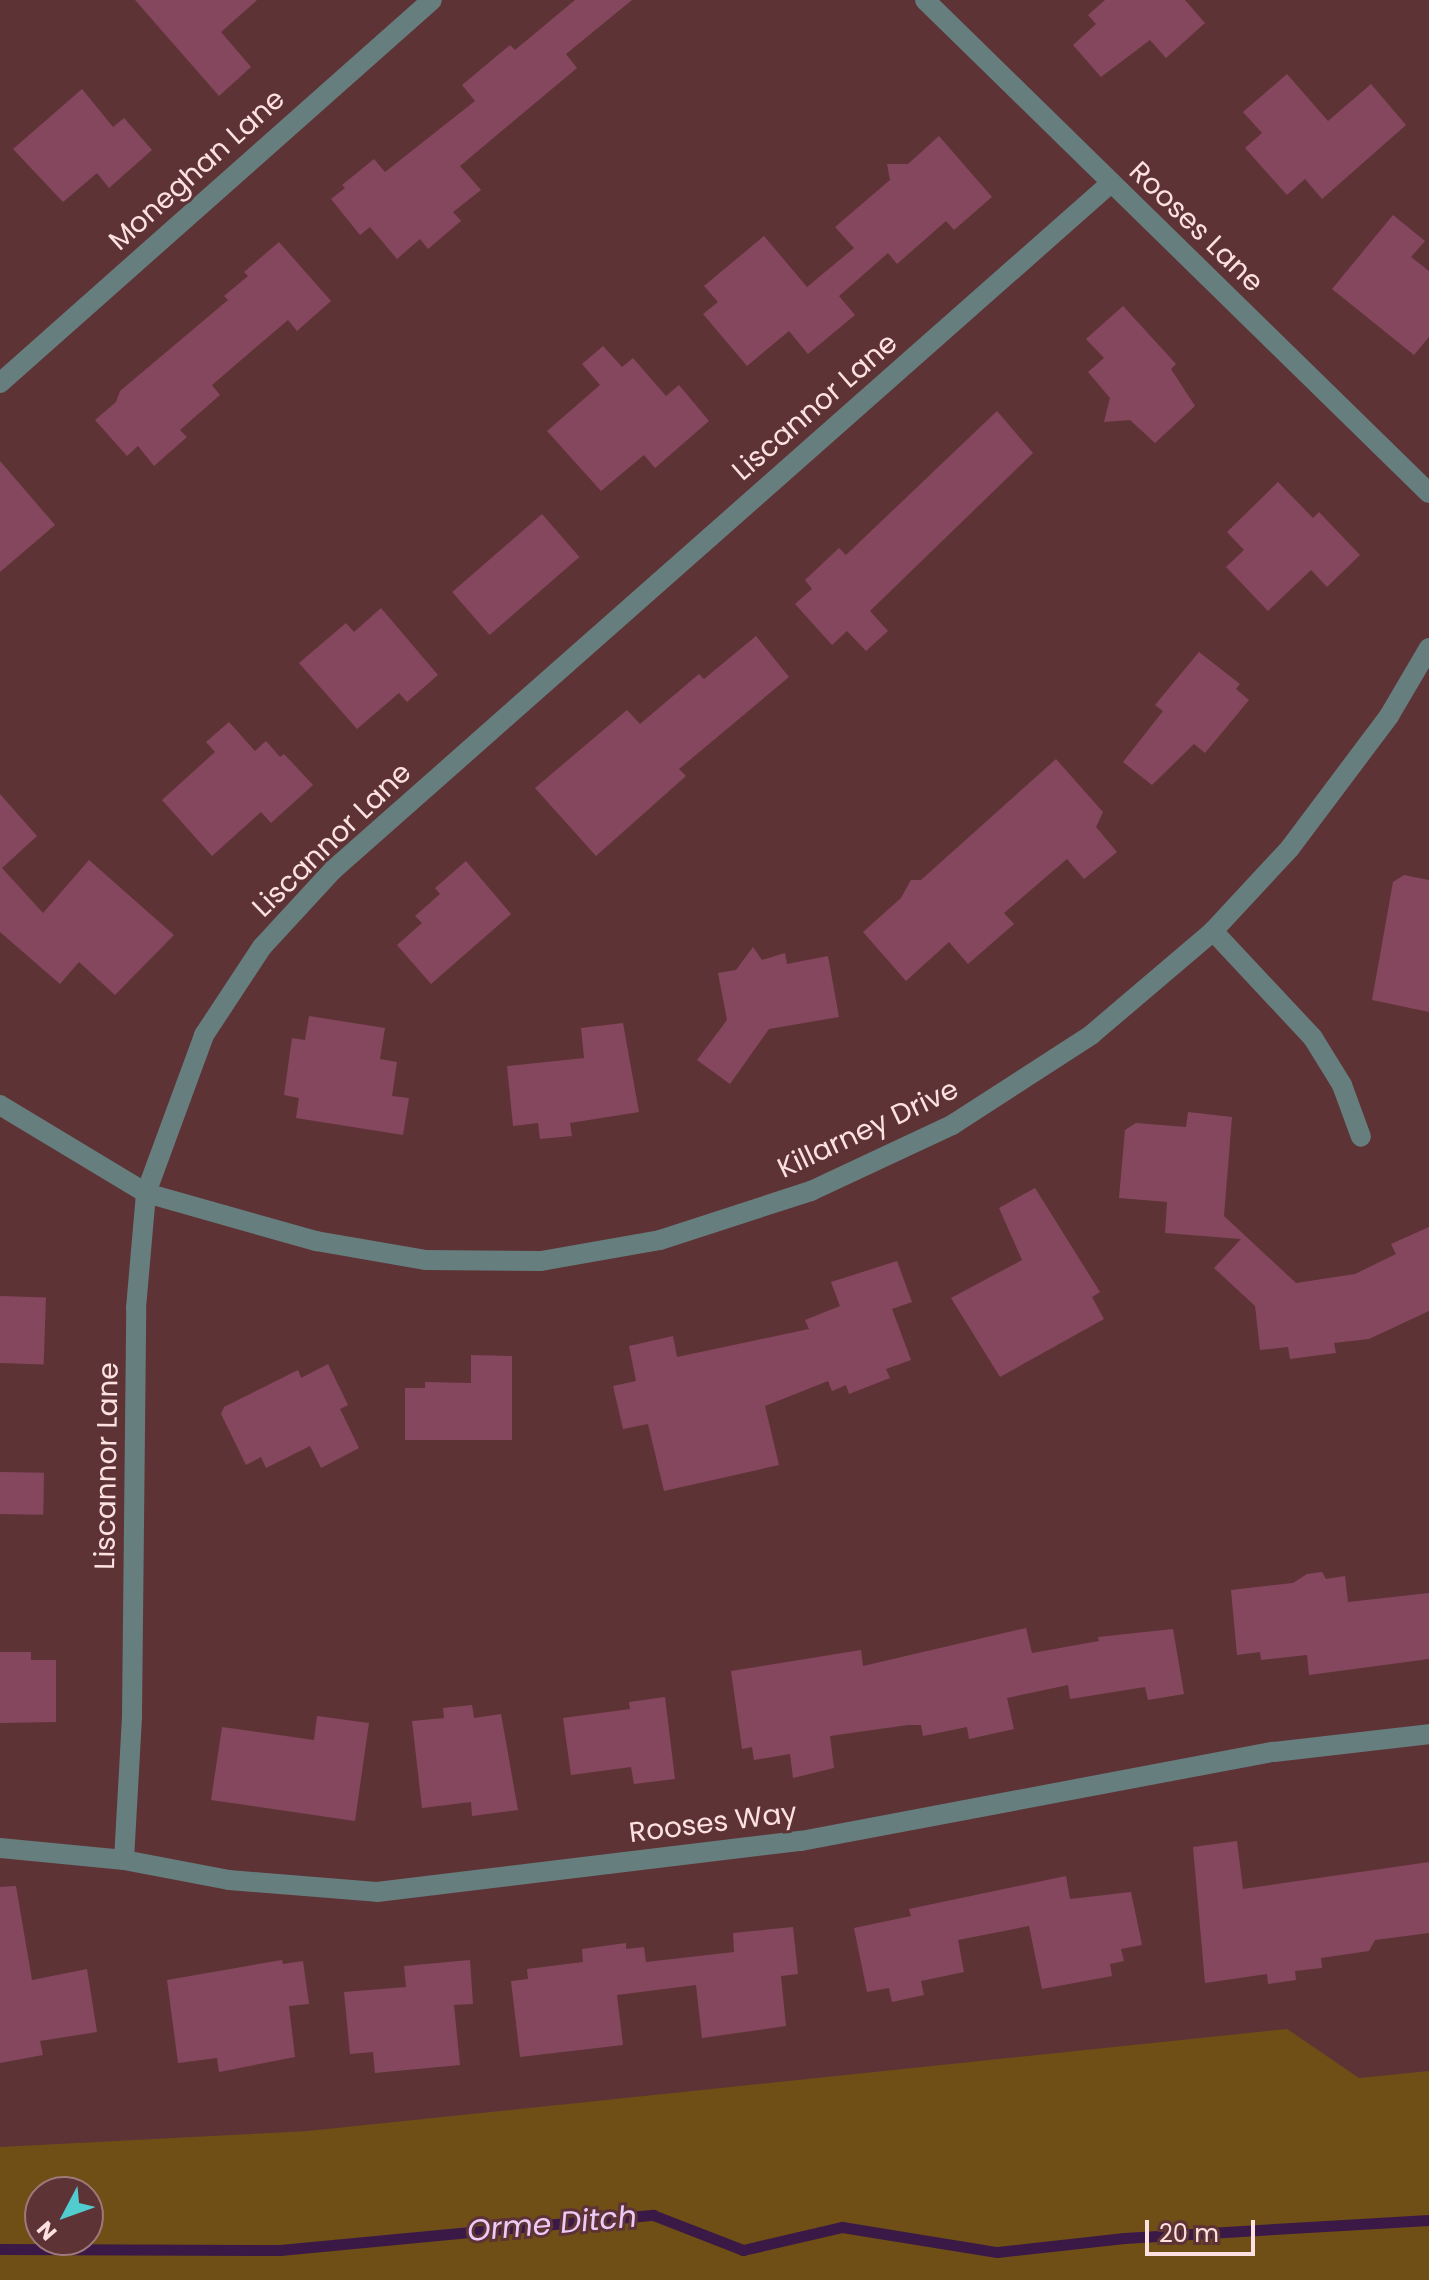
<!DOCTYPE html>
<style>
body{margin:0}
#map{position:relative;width:1429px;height:2280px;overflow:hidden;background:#5e3336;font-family:Poppins,sans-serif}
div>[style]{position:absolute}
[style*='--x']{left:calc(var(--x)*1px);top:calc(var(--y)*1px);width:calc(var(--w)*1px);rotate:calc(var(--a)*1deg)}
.green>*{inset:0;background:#6f4f15}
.stream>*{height:11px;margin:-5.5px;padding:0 5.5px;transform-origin:5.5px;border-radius:5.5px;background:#3b1947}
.building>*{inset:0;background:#85475e;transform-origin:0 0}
.minor>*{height:20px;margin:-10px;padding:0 10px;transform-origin:10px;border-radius:10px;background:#667e7e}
span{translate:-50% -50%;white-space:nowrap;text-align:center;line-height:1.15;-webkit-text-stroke:6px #5e3336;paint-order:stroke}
.street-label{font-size:28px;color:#fde1e1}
.water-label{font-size:30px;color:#edcbf9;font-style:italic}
.north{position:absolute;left:24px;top:2176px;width:80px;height:80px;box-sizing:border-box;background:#5e3336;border:2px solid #9e797a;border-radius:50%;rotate:229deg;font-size:22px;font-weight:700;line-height:32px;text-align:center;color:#fde1e1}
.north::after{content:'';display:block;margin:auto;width:28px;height:36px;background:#52cdcf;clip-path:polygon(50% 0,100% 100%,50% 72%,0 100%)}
.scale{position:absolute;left:1145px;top:2220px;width:110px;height:36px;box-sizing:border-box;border:4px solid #fde1e1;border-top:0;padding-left:10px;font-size:24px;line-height:28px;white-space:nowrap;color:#fde1e1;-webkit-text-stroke:6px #5e3336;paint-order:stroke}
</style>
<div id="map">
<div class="green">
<i style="clip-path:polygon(evenodd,1287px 2029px,1359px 2078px,1429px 2071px,1429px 2280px,0 2280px,0 2147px,308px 2131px,1287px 2029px,40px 2192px,88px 2192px,88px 2240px,40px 2240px,40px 2192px)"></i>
</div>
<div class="stream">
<i style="--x:0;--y:2249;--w:280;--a:0.2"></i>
<i style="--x:280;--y:2250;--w:375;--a:-5.4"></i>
<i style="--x:653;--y:2215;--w:97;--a:21.3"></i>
<i style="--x:743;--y:2250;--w:102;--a:-13.1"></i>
<i style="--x:842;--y:2227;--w:157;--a:9.2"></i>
<i style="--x:997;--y:2252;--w:128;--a:-6.3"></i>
<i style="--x:1124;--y:2238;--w:306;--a:-3.4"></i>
</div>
<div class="building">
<i style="clip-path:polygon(135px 0,257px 0,221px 32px,251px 67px,219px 96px)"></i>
<i style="clip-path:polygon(575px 0,632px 0,566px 54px,577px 68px,460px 166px,481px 190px,453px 212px,461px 221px,428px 249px,420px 239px,397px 259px,370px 227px,360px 235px,331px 199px,345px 188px,342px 185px,374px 159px,385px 172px,475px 101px,462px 85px,510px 45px,515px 50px)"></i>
<i style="clip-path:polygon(1105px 0,1185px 0,1205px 23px,1166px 58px,1150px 40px,1101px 77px,1073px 45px,1096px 24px,1088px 15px)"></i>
<i style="clip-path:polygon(1287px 74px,1328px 121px,1371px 84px,1406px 125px,1322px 199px,1305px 179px,1287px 195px,1245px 148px,1262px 133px,1243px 112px)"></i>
<i style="clip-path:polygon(82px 89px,113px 127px,124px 118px,152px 150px,109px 188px,97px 173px,63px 202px,13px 149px)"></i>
<i style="clip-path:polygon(939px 136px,992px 197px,954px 230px,946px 221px,897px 264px,888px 253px,839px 296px,855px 315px,808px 354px,789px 331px,747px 366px,703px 314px,718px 302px,704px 286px,764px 236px,807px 287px,854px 248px,835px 227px,890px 180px,887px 164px,908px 164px)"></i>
<i style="clip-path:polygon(1393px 215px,1425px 241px,1411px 257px,1429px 271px,1429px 337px,1414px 355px,1332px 289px)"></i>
<i style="clip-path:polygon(279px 242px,331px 301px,297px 331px,288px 320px,212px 385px,220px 395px,180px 430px,187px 437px,154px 466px,138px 446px,127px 456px,95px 420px,116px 402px,120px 391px,228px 300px,224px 296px,248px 276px,244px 272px)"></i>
<i style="clip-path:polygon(1123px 306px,1176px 364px,1171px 369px,1195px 406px,1155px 443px,1130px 420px,1104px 422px,1110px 398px,1088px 372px,1104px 358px,1086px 339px)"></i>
<i style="clip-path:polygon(603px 346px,622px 367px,633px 358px,666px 396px,679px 385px,709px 421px,655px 468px,644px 455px,601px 491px,547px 431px,600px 385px,582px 364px)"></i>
<i style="clip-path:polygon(997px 411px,1033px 453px,870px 611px,888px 631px,866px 651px,847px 631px,832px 645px,795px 604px,812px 589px,805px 580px,839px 548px,846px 555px)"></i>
<i style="clip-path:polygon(0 461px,55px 525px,0 572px)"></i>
<i style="clip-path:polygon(1278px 482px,1313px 518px,1319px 512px,1360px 555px,1327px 587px,1311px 570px,1268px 611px,1226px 567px,1244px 550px,1227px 532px)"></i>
<i style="left:542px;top:514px;width:57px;height:119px;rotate:49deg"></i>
<i style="clip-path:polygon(381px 608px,438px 675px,407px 702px,399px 693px,357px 729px,299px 663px,346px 623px,354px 632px)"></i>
<i style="clip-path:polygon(756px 636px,789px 677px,679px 769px,686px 776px,596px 856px,535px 788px,627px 710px,640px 724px,699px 674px,704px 679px)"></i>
<i style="clip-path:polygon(1199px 652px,1240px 684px,1236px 689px,1249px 700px,1205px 753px,1194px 744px,1152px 785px,1123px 762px,1163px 711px,1155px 705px)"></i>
<i style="clip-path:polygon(229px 722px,255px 751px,266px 741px,280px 757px,284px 754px,313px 785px,271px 823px,261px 812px,212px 856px,162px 800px,215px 752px,206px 742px)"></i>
<i style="clip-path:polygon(1056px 759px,1103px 812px,1096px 827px,1117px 852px,1084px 879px,1067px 859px,1004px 913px,1014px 924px,968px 964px,949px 942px,906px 981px,863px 932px,901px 898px,911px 880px,921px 880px)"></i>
<i style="clip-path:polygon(0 794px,37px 836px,2px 868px,43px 913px,89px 860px,174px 935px,115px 995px,79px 962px,60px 984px,0 932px)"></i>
<i style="clip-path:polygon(466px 861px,511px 914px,431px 984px,397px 945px,422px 923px,415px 916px,440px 894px,435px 888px)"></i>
<i style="clip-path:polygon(1404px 875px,1429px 880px,1429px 1012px,1372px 1000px,1393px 882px)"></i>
<i style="clip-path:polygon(753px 947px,762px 960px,785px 953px,787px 964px,828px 956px,839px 1017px,769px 1029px,730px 1084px,697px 1060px,727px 1020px,718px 973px,736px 970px)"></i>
<i style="clip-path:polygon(309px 1016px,385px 1028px,380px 1059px,397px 1062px,392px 1096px,409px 1098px,403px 1135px,296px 1118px,299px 1098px,284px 1095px,292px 1038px,305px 1040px)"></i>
<i style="clip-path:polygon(623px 1023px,639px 1112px,570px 1123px,572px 1136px,540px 1139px,538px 1123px,513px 1126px,507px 1066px,584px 1058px,581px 1028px)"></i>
<i style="clip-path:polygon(1188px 1112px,1232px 1117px,1224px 1216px,1296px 1283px,1355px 1274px,1396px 1254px,1391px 1244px,1429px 1227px,1429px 1311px,1369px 1339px,1334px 1343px,1336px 1353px,1290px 1359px,1288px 1347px,1260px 1350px,1255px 1306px,1214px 1268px,1241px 1239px,1165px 1233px,1167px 1202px,1119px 1198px,1125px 1130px,1136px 1123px,1186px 1127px)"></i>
<i style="clip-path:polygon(1035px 1188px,1100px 1292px,1092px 1297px,1104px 1319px,1000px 1377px,951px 1298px,1022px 1260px,999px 1208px)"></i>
<i style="clip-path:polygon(897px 1261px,912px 1302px,892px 1309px,911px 1360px,886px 1369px,890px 1378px,849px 1394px,846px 1385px,832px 1391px,828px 1381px,765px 1406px,779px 1465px,664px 1491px,648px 1424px,623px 1429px,613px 1386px,636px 1381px,629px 1346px,673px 1336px,677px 1357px,809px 1329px,805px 1320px,840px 1306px,831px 1282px)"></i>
<i style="left:0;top:1296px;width:46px;height:67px;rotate:2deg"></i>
<i style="clip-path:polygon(471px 1355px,512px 1356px,512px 1440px,405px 1440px,405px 1388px,425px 1388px,425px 1382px,471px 1383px)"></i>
<i style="clip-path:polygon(328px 1364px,348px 1405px,340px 1409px,359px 1448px,321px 1468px,310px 1446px,266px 1468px,261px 1457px,246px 1465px,221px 1414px,224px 1407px,298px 1370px,301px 1378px)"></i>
<i style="left:0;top:1472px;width:44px;height:42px;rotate:1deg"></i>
<i style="clip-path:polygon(1322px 1572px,1326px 1579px,1345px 1576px,1348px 1602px,1429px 1593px,1429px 1659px,1309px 1675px,1307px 1655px,1261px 1660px,1260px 1652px,1237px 1655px,1231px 1590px,1293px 1583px,1307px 1574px)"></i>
<i style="clip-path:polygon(1026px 1628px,1032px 1653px,1099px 1641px,1098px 1637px,1173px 1629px,1184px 1694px,1148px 1700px,1145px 1687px,1070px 1699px,1068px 1685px,1007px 1698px,1014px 1729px,969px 1739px,967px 1727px,923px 1736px,921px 1725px,908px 1725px,830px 1736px,834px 1768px,793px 1778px,790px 1754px,754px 1760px,752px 1747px,742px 1749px,731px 1671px,861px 1650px,863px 1666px)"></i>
<i style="clip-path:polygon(0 1652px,31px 1652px,31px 1660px,56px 1660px,56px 1722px,0 1723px)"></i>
<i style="clip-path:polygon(665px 1697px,675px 1779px,634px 1784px,631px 1767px,571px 1775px,563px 1718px,630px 1709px,629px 1702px)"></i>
<i style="clip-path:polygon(472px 1705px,474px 1718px,501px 1714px,518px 1810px,472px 1816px,471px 1802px,422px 1808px,412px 1721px,444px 1718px,443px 1708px)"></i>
<i style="clip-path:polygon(317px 1716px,369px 1723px,355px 1821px,211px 1800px,222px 1727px,314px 1740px)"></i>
<i style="clip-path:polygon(1237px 1841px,1243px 1889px,1429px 1862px,1429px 1933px,1375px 1940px,1369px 1951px,1321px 1958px,1322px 1968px,1295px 1971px,1296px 1980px,1268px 1984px,1267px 1974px,1205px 1983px,1193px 1847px)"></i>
<i style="clip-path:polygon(1066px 1876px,1070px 1899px,1131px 1892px,1142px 1945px,1121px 1949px,1124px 1961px,1110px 1964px,1112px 1976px,1042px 1989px,1029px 1926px,958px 1940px,964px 1972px,921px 1981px,924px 1995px,892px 2002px,889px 1988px,867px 1992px,854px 1928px,911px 1916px,909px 1909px)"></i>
<i style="clip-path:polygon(16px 1886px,32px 1980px,87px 1969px,97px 2032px,40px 2041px,43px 2055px,0 2063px,0 1887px)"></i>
<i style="clip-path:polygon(793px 1927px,798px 1974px,781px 1976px,786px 2026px,702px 2038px,696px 1985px,617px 1995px,623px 2045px,520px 2057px,511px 1981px,528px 1979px,527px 1969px,583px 1962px,582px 1949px,626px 1943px,626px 1949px,644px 1947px,646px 1962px,734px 1952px,733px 1933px)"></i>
<i style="clip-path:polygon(282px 1960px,283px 1964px,303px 1961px,309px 2004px,289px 2006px,295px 2057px,219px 2072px,217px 2058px,178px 2063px,167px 1980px)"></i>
<i style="clip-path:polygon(470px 1960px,473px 2004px,454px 2005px,460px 2065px,375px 2073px,373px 2052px,350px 2054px,344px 1992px,406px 1987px,404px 1966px)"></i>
</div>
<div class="minor">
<i style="--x:925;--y:0;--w:705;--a:44.37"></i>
<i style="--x:0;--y:383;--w:577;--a:-41.56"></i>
<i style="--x:1213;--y:931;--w:146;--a:46.9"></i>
<i style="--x:1313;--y:1038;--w:55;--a:58.3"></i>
<i style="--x:1342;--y:1085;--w:55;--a:69.9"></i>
<i style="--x:0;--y:1105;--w:170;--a:31.1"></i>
<i style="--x:146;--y:1193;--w:177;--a:15.8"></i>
<i style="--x:316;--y:1241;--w:112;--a:9.8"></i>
<i style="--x:426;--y:1260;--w:115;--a:0.5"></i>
<i style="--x:541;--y:1261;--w:121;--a:-10"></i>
<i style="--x:660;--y:1240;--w:159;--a:-18"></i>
<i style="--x:811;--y:1191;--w:156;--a:-25.1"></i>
<i style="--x:952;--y:1125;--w:166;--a:-32.9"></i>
<i style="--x:1091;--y:1035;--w:160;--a:-40.4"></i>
<i style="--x:1213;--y:931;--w:113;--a:-47.1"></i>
<i style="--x:1290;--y:848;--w:165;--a:-53.1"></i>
<i style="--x:1389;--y:716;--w:79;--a:-59.5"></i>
<i style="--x:0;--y:1848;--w:125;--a:5.5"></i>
<i style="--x:124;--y:1860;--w:107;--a:10.8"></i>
<i style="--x:229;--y:1880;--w:148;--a:4.6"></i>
<i style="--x:377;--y:1892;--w:427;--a:-6.9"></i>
<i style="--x:801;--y:1841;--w:481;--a:-10.7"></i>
<i style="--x:1274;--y:1752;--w:156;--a:-6.6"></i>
<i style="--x:124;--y:1860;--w:145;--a:-86.8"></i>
<i style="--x:132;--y:1715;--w:407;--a:-89.4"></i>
<i style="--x:136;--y:1308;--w:115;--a:-85"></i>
<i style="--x:146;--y:1193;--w:168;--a:-69.8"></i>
<i style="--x:204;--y:1035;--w:105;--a:-56.6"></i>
<i style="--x:262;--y:947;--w:105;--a:-47.3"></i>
<i style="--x:333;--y:870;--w:1038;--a:-41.45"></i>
</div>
<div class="street-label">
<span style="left:197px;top:170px;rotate:-42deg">Moneghan Lane</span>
<span style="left:1196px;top:227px;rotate:44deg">Rooses Lane</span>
<span style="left:815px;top:407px;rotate:-41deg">Liscannor Lane</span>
<span style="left:332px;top:840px;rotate:-44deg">Liscannor Lane</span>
<span style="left:868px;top:1129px;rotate:-25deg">Killarney Drive</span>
<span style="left:107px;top:1466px;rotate:-89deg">Liscannor Lane</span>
<span style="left:713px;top:1823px;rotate:-7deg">Rooses Way</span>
</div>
<div class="water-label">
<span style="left:552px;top:2224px;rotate:-5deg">Orme Ditch</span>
</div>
<div class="north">N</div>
<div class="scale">20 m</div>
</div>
